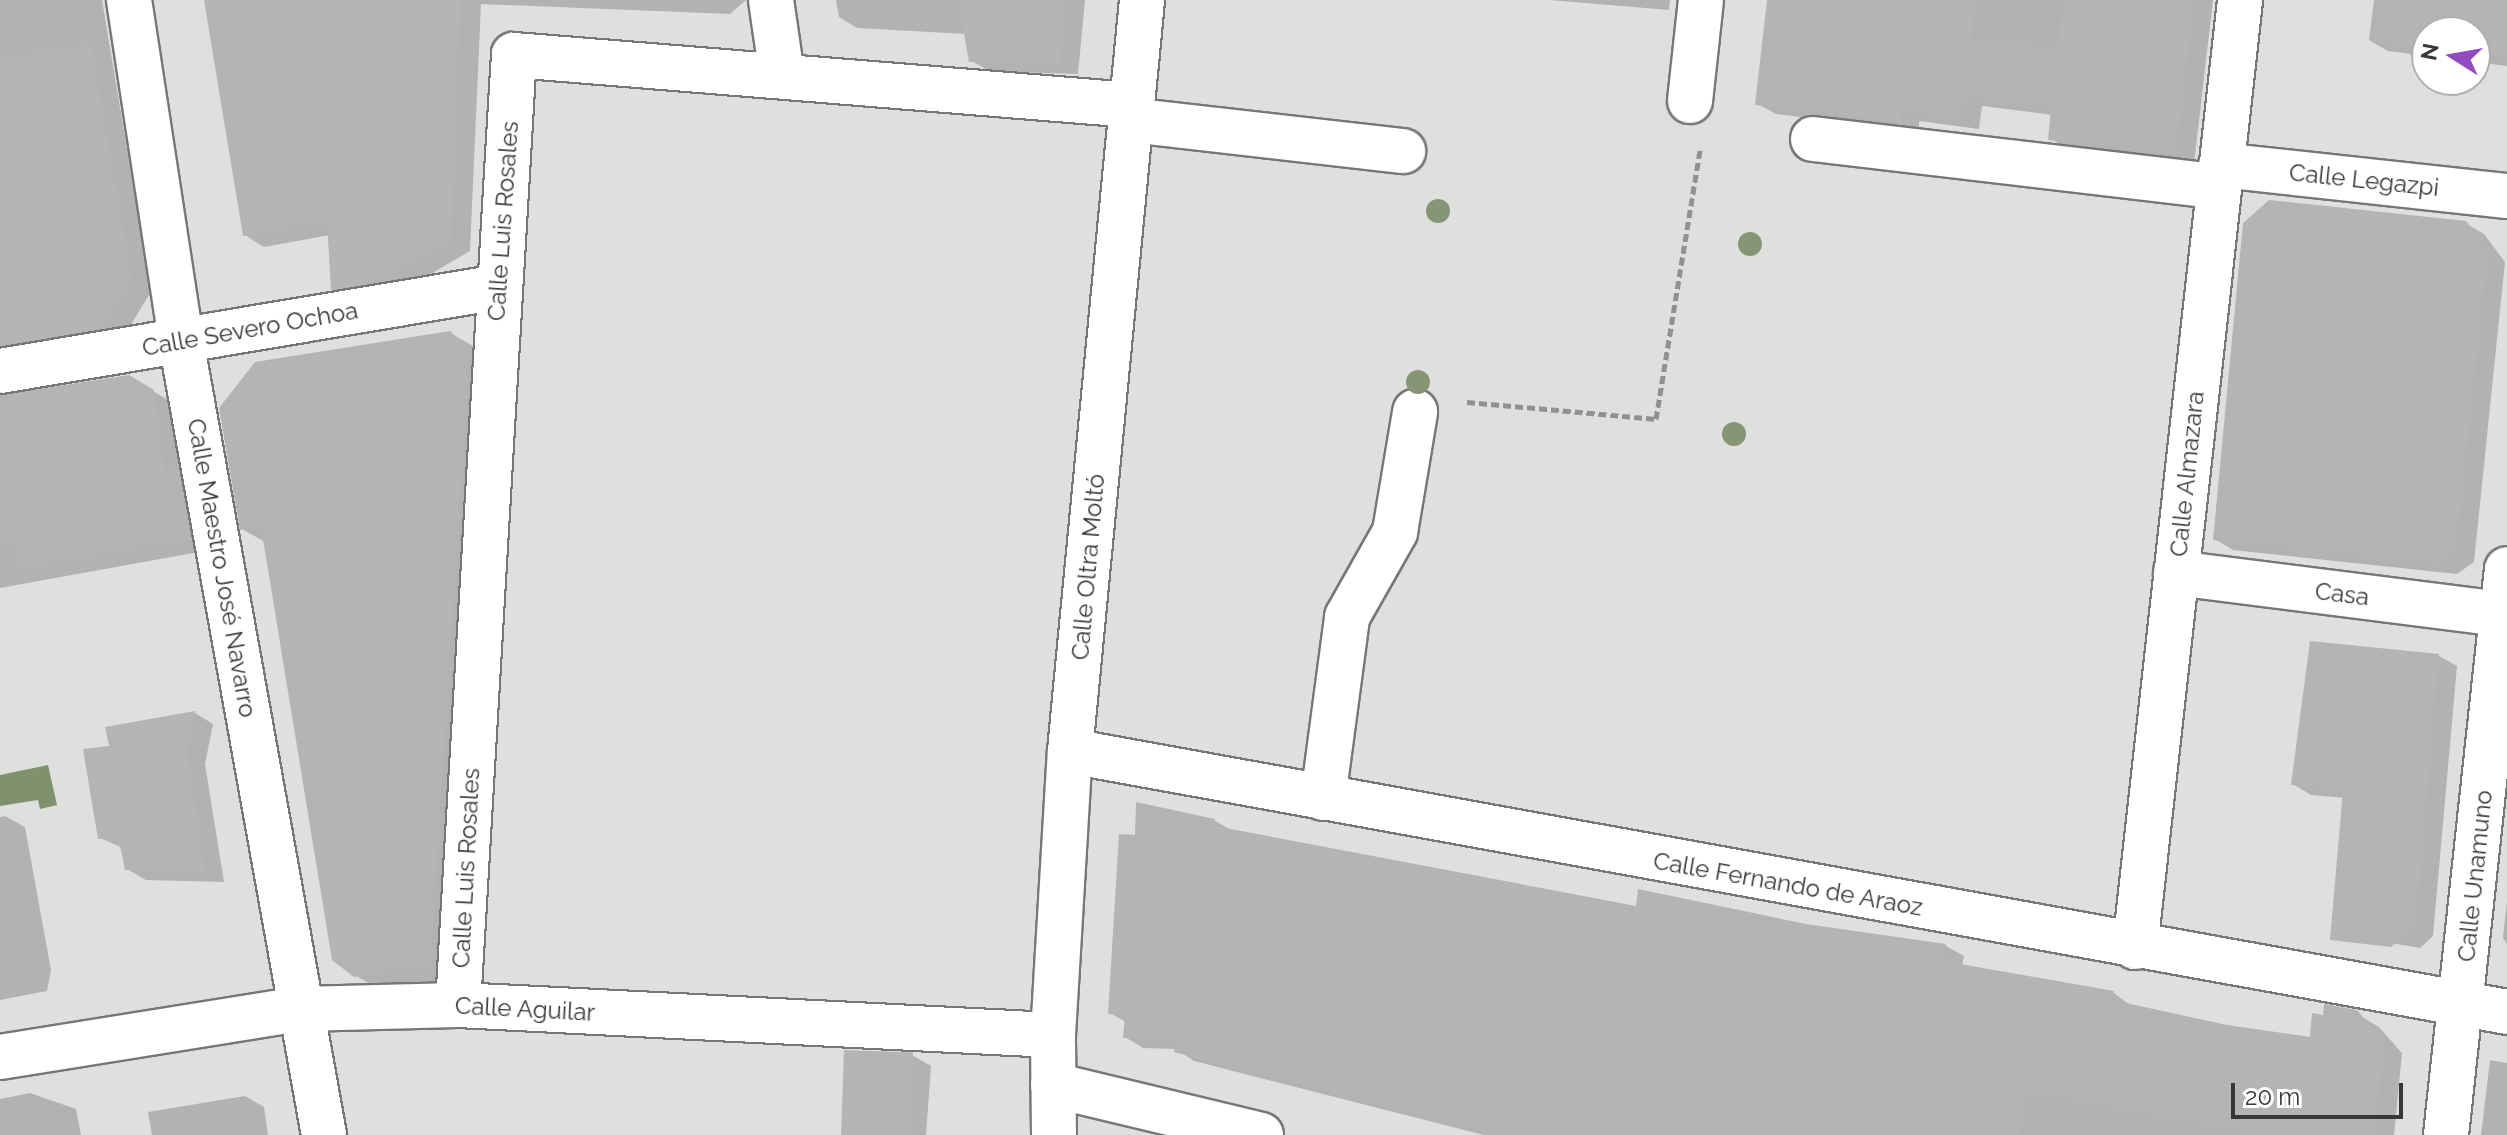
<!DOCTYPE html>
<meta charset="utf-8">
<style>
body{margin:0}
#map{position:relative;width:2507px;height:1135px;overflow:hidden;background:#dee0dd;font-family:Raleway,sans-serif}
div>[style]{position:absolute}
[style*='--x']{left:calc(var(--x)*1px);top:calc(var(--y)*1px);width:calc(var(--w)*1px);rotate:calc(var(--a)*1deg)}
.water>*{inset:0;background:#7f916d}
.shadow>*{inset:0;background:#0003}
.building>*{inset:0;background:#b3b5b2;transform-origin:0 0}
.path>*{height:5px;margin-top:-2.5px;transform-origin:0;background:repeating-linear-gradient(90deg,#90928f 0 8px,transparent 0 12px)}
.roads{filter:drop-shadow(2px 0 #777875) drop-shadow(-2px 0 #777875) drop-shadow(0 2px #777875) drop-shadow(0 -2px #777875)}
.pedestrian>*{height:44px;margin:-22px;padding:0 22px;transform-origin:22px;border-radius:22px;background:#fff}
.minor>*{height:44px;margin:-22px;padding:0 22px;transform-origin:22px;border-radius:22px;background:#fff}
.trees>*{width:24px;height:24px;margin:-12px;border-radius:50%;background:#869575}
span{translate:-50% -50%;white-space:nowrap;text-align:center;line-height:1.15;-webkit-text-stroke:8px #fff;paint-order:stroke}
.street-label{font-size:24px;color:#363736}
.north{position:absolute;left:2411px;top:16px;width:80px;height:80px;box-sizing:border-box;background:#fff;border:2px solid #afafaf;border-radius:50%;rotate:281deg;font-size:22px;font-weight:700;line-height:32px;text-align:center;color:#363736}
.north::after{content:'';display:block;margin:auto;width:28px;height:36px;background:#914bbe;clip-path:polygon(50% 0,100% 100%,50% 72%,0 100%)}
.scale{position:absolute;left:2231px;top:1083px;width:172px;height:36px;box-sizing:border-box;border:4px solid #363736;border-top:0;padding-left:10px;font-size:24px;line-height:28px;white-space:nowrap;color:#363736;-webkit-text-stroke:6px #fff;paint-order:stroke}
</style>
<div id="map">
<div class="water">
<i style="clip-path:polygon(48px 765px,57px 805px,40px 809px,38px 800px,0 806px,0 775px)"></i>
</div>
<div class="shadow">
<i style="clip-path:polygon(0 0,102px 0,151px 292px,122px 339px,0 370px)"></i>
<i style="clip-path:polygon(206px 0,746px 0,730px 14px,481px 4px,470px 251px,400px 292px,353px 300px,333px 289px,330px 235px,264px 247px,245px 235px)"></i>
<i style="clip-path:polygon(836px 0,1085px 0,1078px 74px,989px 71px,970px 60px,966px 34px,857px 28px,839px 17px)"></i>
<i style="clip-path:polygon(1550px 0,1670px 0,1669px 10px)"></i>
<i style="clip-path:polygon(1769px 0,2213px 0,2194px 164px,2068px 149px,2050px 138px,2053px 115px,1982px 106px,1979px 129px,1919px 121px,1919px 132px,1776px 114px,1758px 104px)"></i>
<i style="clip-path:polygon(2374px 0,2507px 0,2507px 66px,2475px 62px,2475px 32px,2427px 32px,2427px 56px,2388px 51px,2369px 40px)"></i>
<i style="clip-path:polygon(2465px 223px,2484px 234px,2505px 262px,2474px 562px,2457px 574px,2233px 550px,2215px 539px)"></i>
<i style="clip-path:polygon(450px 333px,482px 351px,460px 982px,387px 994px,355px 975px,265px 542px,242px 529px)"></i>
<i style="clip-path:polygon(129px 377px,173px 403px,210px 550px,0 588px,0 397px)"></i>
<i style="clip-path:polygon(2439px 656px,2457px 666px,2433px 936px,2420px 948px,2352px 936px,2345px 798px,2311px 795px,2293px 784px)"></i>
<i style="clip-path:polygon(195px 713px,213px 724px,205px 764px,224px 882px,146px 880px,127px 869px,123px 848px,100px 838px,111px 748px,107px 729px)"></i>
<i style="clip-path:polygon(5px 816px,25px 827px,51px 970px,47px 991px,0 1000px,0 817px)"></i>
<i style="clip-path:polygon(1215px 821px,1233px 831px,1638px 908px,1946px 946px,1964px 956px,1962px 966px,2114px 993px,2131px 1006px,2226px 1027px,2312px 1039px,2360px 1016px,2379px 1027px,2402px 1053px,2394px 1135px,1484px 1135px,1194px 1061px,1176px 1049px,1143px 1048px,1125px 1037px,1126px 1022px,1110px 1013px,1137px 837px)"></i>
<i style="clip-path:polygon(2507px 901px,2507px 944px,2503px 938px)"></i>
<i style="clip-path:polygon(912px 1055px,931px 1066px,926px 1135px,841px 1135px)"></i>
<i style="clip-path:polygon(2490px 1060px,2507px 1063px,2507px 1135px,2481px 1135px)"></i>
<i style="clip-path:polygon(30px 1093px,76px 1109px,81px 1135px,0 1135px,0 1099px)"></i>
<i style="clip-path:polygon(245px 1096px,264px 1107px,268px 1135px,152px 1135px,148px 1112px)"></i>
</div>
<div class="building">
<i style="clip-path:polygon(204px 0,461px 0,451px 240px,380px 282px,331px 290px,327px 222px,243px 236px)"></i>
<i style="clip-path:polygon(958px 0,1066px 0,1060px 65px,969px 62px)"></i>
<i style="clip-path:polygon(1767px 0,1975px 0,1971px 40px,2058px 46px,2063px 0,2194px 0,2176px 155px,2048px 140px,2051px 108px,1964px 97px,1961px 120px,1901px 112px,1901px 123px,1755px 105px)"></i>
<i style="clip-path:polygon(2379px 0,2507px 0,2507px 59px,2475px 55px,2475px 32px,2427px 32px,2427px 49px,2373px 42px)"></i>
<i style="clip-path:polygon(91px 42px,132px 280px,102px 329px,0 346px,0 57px)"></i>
<i style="clip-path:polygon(2269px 200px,2466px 221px,2488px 250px,2456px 552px,2438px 565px,2213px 540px,2243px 223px)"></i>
<i style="clip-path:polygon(450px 331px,470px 349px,430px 965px,354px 977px,332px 960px,261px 527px,240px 530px,219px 408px,255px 362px)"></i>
<i style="clip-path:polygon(129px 375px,154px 390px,166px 474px,177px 461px,191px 539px,17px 569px,13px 544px,0 547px,0 395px)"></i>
<i style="clip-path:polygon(2310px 641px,2439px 654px,2416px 926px,2391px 947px,2330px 940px,2343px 790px,2291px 785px)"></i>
<i style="clip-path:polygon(195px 711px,187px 753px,206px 873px,125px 870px,118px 836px,98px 839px,83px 749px,109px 746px,105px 727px)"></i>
<i style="clip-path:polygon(1136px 802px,1215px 819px,1215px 826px,1636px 906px,1638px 889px,1806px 924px,1946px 944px,1943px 961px,2114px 991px,2112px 1000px,2227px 1025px,2310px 1037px,2312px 1013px,2323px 1015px,2324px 1004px,2357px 1010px,2384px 1041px,2375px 1135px,2256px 1135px,2028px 1092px,2019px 1135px,1497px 1135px,1174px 1052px,1175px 1041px,1123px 1038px,1125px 1015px,1108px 1014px,1119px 834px,1135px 835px)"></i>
<i style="left:844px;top:1050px;width:69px;height:85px;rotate:2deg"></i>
</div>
<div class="path">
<i style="--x:1467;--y:402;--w:190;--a:5.1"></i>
<i style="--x:1656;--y:419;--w:273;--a:-80.7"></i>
</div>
<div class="roads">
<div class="pedestrian">
<i style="--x:1690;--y:101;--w:102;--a:-83.8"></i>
<i style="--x:1130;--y:120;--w:275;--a:6.5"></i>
<i style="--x:1813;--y:139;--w:409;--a:6.7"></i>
<i style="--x:1323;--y:798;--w:183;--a:-82.4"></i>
<i style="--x:1347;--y:617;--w:98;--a:-60.5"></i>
<i style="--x:1395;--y:532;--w:122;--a:-80.5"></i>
</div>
<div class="minor">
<i style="--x:129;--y:0;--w:345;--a:81.3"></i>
<i style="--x:181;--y:341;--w:807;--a:79.79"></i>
<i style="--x:771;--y:0;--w:76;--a:81.7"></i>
<i style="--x:2221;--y:165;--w:288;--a:6.2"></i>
<i style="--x:0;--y:371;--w:506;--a:-9.56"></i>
<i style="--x:2176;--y:573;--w:334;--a:7.2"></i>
<i style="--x:1070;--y:751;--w:1461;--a:10.29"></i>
<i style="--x:2135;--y:947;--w:953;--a:-83.67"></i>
<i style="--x:458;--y:1005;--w:952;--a:-86.63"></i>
<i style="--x:514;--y:55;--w:619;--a:4.63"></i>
<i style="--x:0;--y:1057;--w:305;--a:-9.1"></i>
<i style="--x:301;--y:1009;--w:157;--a:-1.5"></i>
<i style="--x:458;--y:1005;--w:596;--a:2.89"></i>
<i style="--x:1053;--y:1085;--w:214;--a:13.5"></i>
<i style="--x:1054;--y:1135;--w:100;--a:-90.6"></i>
<i style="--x:1053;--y:1035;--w:285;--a:-86.6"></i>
<i style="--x:1070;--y:751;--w:754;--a:-84.52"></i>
<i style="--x:2446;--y:1135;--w:569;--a:-83.85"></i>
</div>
</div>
<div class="trees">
<i style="left:1438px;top:211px"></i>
<i style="left:1750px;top:244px"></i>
<i style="left:1418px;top:382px"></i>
<i style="left:1734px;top:434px"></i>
</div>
<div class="street-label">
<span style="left:2364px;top:180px;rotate:6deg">Calle Legazpi</span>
<span style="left:503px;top:221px;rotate:-86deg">Calle Luis Rosales</span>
<span style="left:250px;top:329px;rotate:-10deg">Calle Severo Ochoa</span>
<span style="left:2187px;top:474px;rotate:-84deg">Calle Almazara</span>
<span style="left:1088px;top:567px;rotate:-85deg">Calle Oltra Moltó</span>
<span style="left:222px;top:568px;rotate:80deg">Calle Maestro José Navarro</span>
<span style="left:2342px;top:594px;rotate:7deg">Casa</span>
<span style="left:466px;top:868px;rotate:-87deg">Calle Luis Rosales</span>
<span style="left:2475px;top:876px;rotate:-84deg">Calle Unamuno</span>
<span style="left:1788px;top:884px;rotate:10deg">Calle Fernando de Araoz</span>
<span style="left:525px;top:1009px;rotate:3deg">Calle Aguilar</span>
</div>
<div class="north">N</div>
<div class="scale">20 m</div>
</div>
